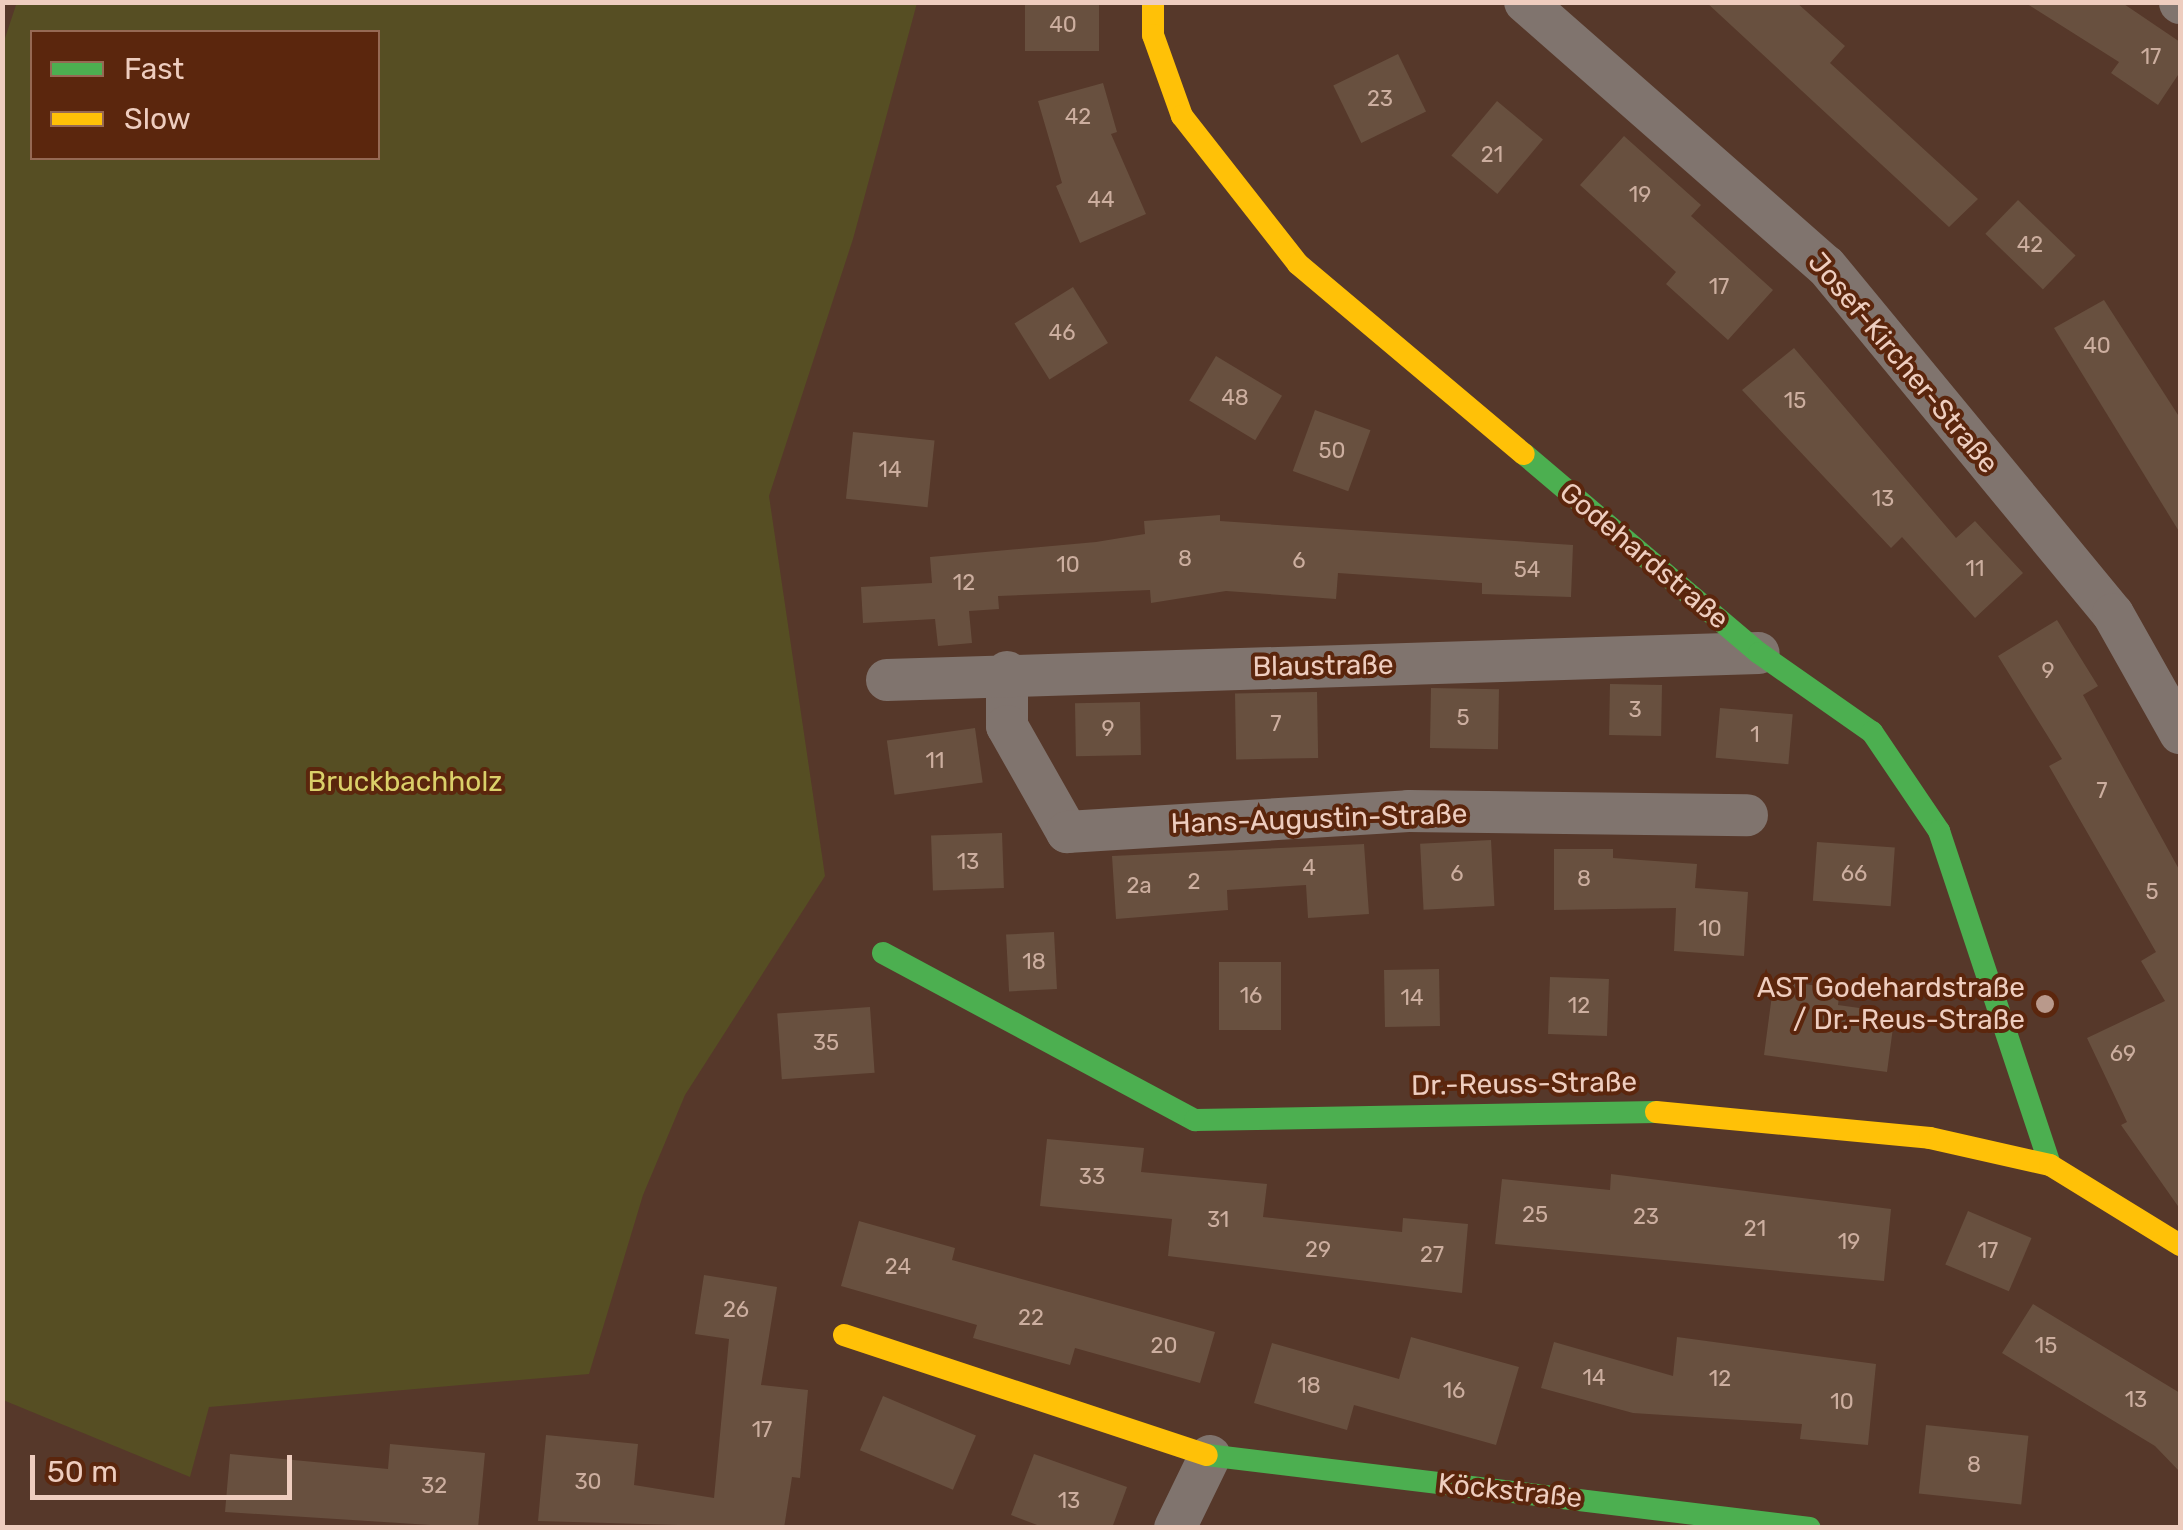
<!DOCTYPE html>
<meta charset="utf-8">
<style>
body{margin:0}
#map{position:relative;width:2183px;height:1530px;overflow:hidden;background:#56382a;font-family:Rubik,sans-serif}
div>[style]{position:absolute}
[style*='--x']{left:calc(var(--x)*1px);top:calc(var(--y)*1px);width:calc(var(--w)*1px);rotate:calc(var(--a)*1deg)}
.green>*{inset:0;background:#564e23}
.building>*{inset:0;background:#68503f;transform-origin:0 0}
.street>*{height:42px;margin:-21px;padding:0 21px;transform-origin:21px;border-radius:21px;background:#80746e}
.fast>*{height:22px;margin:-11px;padding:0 11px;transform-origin:11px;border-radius:11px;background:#4caf50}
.slow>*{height:22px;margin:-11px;padding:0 11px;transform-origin:11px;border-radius:11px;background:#ffc107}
.dots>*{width:28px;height:28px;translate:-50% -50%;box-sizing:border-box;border:5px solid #5b260d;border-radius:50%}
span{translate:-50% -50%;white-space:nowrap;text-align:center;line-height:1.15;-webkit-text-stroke:8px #5b260d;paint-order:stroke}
.number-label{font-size:22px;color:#ccae9f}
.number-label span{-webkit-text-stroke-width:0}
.street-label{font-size:28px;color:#eecdbf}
.park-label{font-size:28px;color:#dad069}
.poi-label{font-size:28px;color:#eecdbf}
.right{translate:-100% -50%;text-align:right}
.frame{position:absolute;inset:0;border:5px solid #eecdbf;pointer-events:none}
.legend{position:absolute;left:30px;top:30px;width:350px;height:130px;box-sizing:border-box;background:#5b260d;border:2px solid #966954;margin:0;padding:12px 18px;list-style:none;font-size:30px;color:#eecdbf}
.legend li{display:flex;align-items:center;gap:20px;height:50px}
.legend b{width:50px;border:2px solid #966954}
.scale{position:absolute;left:30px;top:1455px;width:262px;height:45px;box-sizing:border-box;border:5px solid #eecdbf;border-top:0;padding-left:12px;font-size:30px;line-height:35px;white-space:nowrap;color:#eecdbf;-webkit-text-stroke:8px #5b260d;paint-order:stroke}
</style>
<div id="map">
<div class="green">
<i style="clip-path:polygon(evenodd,17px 2px,917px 3px,853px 239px,769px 496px,825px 876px,685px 1095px,643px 1195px,589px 1374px,209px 1407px,190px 1477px,3px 1400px,2px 47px,17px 2px,32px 32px,378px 32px,378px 158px,32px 158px,32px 32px)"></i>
</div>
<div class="building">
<i style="left:1025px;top:2px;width:74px;height:49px"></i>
<i style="clip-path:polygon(1706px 2px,1796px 2px,1845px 46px,1830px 63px,1978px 199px,1949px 227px)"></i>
<i style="clip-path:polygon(2024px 2px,2121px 2px,2180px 42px,2180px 72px,2158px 105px,2111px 73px,2119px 62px)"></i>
<i style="left:1398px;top:54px;width:64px;height:72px;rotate:64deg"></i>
<i style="clip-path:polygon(1103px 83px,1117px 132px,1111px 134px,1146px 214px,1080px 243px,1056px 186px,1062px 183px,1038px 101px)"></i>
<i style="left:1497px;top:101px;width:60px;height:71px;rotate:40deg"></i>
<i style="clip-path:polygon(1624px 136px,1701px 205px,1691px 216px,1773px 290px,1728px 340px,1666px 284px,1676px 272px,1580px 185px)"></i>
<i style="left:2018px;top:200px;width:80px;height:47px;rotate:44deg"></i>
<i style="left:1073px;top:287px;width:66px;height:69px;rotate:58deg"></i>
<i style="clip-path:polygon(2104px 300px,2180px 418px,2180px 533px,2054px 328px)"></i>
<i style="clip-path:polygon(1794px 348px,1956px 538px,1975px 521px,2023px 573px,1975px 618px,1902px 537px,1891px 548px,1742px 390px)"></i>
<i style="left:1216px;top:356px;width:77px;height:52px;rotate:31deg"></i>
<i style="left:1315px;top:410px;width:59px;height:65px;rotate:20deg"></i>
<i style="left:853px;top:432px;width:82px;height:67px;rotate:6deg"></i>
<i style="clip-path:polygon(1220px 515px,1220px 521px,1573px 545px,1571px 597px,1482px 594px,1482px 583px,1338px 573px,1336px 599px,1226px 591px,1151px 603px,1150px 590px,998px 596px,999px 609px,969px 611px,972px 643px,938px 646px,935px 619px,863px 623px,861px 587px,932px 583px,930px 557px,1096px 542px,1145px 534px,1144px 521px)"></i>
<i style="clip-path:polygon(2057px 620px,2098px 686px,2083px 695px,2180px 871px,2180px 1209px,2121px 1125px,2127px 1122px,2087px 1038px,2165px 1001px,2141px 961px,2156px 952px,2049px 766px,2062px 759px,1998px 656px)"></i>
<i style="left:1610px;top:684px;width:52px;height:51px;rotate:1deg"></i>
<i style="left:1431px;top:688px;width:68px;height:60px;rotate:1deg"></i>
<i style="left:1317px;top:692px;width:66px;height:82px;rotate:89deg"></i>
<i style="left:1140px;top:702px;width:53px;height:65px;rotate:89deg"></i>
<i style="left:1720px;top:708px;width:73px;height:50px;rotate:5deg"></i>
<i style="left:975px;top:728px;width:55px;height:89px;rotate:82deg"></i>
<i style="left:1002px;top:833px;width:55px;height:71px;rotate:88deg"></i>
<i style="left:1491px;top:840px;width:66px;height:71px;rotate:87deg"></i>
<i style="left:1817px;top:842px;width:78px;height:59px;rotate:4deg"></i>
<i style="clip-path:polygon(1364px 844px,1369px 914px,1308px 918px,1306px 885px,1227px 890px,1228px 910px,1116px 919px,1112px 856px)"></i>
<i style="clip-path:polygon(1554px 849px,1613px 849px,1613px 858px,1697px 864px,1695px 888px,1748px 892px,1744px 956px,1674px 951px,1676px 908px,1554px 910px)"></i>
<i style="left:1054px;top:932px;width:57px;height:48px;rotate:87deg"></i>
<i style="left:1219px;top:962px;width:62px;height:68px"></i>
<i style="left:1439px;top:969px;width:57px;height:55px;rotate:89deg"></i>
<i style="left:1550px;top:977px;width:59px;height:57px;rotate:2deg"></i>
<i style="clip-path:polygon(1774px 980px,1840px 989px,1838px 1005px,1895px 1013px,1887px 1072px,1764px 1055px)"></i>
<i style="left:870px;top:1007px;width:66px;height:93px;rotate:86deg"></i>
<i style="clip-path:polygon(1047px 1139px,1144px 1148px,1141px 1172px,1267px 1184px,1263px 1217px,1402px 1232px,1403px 1218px,1468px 1224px,1462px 1293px,1168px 1256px,1172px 1219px,1040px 1206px)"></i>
<i style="clip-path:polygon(1611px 1174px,1891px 1209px,1884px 1281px,1495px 1244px,1502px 1179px,1610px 1190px)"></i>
<i style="left:1968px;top:1211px;width:69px;height:58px;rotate:23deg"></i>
<i style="clip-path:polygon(859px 1221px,955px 1248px,952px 1260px,1215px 1332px,1200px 1383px,1075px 1348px,1070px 1365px,973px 1338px,977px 1325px,841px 1286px)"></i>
<i style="clip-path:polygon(704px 1275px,777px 1287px,761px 1385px,808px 1390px,800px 1478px,792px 1477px,784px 1528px,538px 1521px,546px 1435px,638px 1444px,634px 1485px,714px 1498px,729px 1339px,695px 1334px)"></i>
<i style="clip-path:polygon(2033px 1304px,2180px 1393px,2180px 1472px,2155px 1446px,2002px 1353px)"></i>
<i style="clip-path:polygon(1411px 1337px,1519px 1367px,1496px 1445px,1354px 1405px,1347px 1430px,1254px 1403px,1272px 1343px,1399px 1379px)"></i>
<i style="clip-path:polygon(1677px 1337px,1876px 1364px,1868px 1445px,1800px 1439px,1802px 1424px,1633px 1413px,1541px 1388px,1554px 1342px,1673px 1376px)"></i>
<i style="left:883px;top:1396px;width:101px;height:59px;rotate:23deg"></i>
<i style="left:1926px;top:1425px;width:103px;height:69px;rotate:6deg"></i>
<i style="clip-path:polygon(390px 1444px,485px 1453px,478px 1528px,225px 1512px,230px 1454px,388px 1469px)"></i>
<i style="clip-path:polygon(1034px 1454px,1127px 1487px,1112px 1528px,1045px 1528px,1011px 1515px)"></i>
</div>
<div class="street">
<i style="--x:1525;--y:2;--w:400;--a:41.3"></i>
<i style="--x:1826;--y:266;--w:451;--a:50.5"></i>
<i style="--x:2113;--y:614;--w:137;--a:60.6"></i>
<i style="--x:2180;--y:2;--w:1;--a:90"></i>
<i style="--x:1007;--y:672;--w:54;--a:90"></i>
<i style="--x:1007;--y:726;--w:122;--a:60.5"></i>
<i style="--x:1067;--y:832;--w:342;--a:-3.5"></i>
<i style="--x:1408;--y:811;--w:339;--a:0.7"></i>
<i style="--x:887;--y:680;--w:872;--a:-1.77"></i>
<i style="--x:1175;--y:1528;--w:80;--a:-64.1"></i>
</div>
<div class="fast">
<i style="--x:1524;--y:454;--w:308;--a:40.3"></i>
<i style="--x:1759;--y:653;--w:138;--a:35"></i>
<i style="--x:1872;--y:732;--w:120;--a:55.9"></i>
<i style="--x:1939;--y:831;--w:352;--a:71.6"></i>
<i style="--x:883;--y:953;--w:354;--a:28.2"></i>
<i style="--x:1195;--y:1120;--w:461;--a:-1"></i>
<i style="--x:1207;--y:1455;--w:607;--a:6.9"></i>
</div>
<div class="slow">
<i style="--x:1153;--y:2;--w:33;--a:90"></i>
<i style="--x:1153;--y:35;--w:86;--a:70.3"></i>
<i style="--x:1182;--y:116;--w:188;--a:51.9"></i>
<i style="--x:1298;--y:264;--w:295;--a:40.1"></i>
<i style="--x:1656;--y:1112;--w:275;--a:5.4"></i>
<i style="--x:1930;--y:1138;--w:123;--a:12.7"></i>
<i style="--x:2050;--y:1165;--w:153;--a:31.6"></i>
<i style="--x:844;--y:1335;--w:382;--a:18.3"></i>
</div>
<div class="dots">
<i style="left:2045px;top:1004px;background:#b9998b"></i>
</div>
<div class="number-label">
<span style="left:1063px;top:25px">40</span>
<span style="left:2151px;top:57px">17</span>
<span style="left:1380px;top:99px">23</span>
<span style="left:1078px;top:117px">42</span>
<span style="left:1492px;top:155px">21</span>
<span style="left:1640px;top:195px">19</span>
<span style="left:1101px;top:200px">44</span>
<span style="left:2030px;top:245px">42</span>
<span style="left:1719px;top:287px">17</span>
<span style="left:1062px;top:333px">46</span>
<span style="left:2097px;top:346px">40</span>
<span style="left:1235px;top:398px">48</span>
<span style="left:1795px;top:401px">15</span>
<span style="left:1332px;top:451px">50</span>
<span style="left:890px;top:470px">14</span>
<span style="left:1883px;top:499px">13</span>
<span style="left:1185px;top:559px">8</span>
<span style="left:1299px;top:561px">6</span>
<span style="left:1068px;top:565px">10</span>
<span style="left:1975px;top:569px">11</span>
<span style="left:1527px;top:570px">54</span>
<span style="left:964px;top:583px">12</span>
<span style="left:2048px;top:671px">9</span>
<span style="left:1635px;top:710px">3</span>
<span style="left:1463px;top:718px">5</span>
<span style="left:1276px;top:724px">7</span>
<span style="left:1108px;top:729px">9</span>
<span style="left:1755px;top:735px">1</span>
<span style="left:935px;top:761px">11</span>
<span style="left:2102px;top:791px">7</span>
<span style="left:968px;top:862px">13</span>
<span style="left:1309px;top:868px">4</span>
<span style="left:1457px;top:874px">6</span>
<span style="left:1854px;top:874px">66</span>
<span style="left:1584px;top:879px">8</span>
<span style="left:1194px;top:882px">2</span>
<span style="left:1139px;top:886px">2a</span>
<span style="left:2152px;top:892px">5</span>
<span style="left:1710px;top:929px">10</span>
<span style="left:1034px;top:962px">18</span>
<span style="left:1251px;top:996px">16</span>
<span style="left:1412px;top:998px">14</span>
<span style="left:1579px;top:1006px">12</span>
<span style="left:826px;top:1043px">35</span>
<span style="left:2123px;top:1054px">69</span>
<span style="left:1092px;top:1177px">33</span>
<span style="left:1535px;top:1215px">25</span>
<span style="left:1646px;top:1217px">23</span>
<span style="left:1218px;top:1220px">31</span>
<span style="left:1755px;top:1229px">21</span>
<span style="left:1849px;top:1242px">19</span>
<span style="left:1318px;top:1250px">29</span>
<span style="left:1988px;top:1251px">17</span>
<span style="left:1432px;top:1255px">27</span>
<span style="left:898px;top:1267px">24</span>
<span style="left:736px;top:1310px">26</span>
<span style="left:1031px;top:1318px">22</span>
<span style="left:1164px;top:1346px">20</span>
<span style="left:2046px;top:1346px">15</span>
<span style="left:1594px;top:1378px">14</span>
<span style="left:1720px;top:1379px">12</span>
<span style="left:1309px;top:1386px">18</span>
<span style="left:1454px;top:1391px">16</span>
<span style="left:2136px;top:1400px">13</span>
<span style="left:1842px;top:1402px">10</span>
<span style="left:762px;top:1430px">17</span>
<span style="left:1974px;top:1465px">8</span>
<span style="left:588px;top:1482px">30</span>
<span style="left:434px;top:1486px">32</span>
<span style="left:1069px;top:1501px">13</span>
</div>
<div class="street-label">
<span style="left:1903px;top:363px;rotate:50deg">Josef-Kircher-Straße</span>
<span style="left:1644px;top:556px;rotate:40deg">Godehardstraße</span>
<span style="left:1323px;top:666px;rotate:-1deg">Blaustraße</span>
<span style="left:1319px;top:819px;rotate:-2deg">Hans-Augustin-Straße</span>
<span style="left:1524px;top:1084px;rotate:-1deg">Dr.-Reuss-Straße</span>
<span style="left:1510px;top:1491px;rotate:6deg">Köckstraße</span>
</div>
<div class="park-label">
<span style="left:405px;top:782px">Bruckbachholz</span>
</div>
<div class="poi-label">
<span class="right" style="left:2025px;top:1004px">AST Godehardstraße<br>/ Dr.-Reus-Straße</span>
</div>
<div class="frame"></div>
<ul class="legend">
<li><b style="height:12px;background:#4caf50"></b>Fast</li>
<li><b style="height:12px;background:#ffc107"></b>Slow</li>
</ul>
<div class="scale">50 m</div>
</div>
